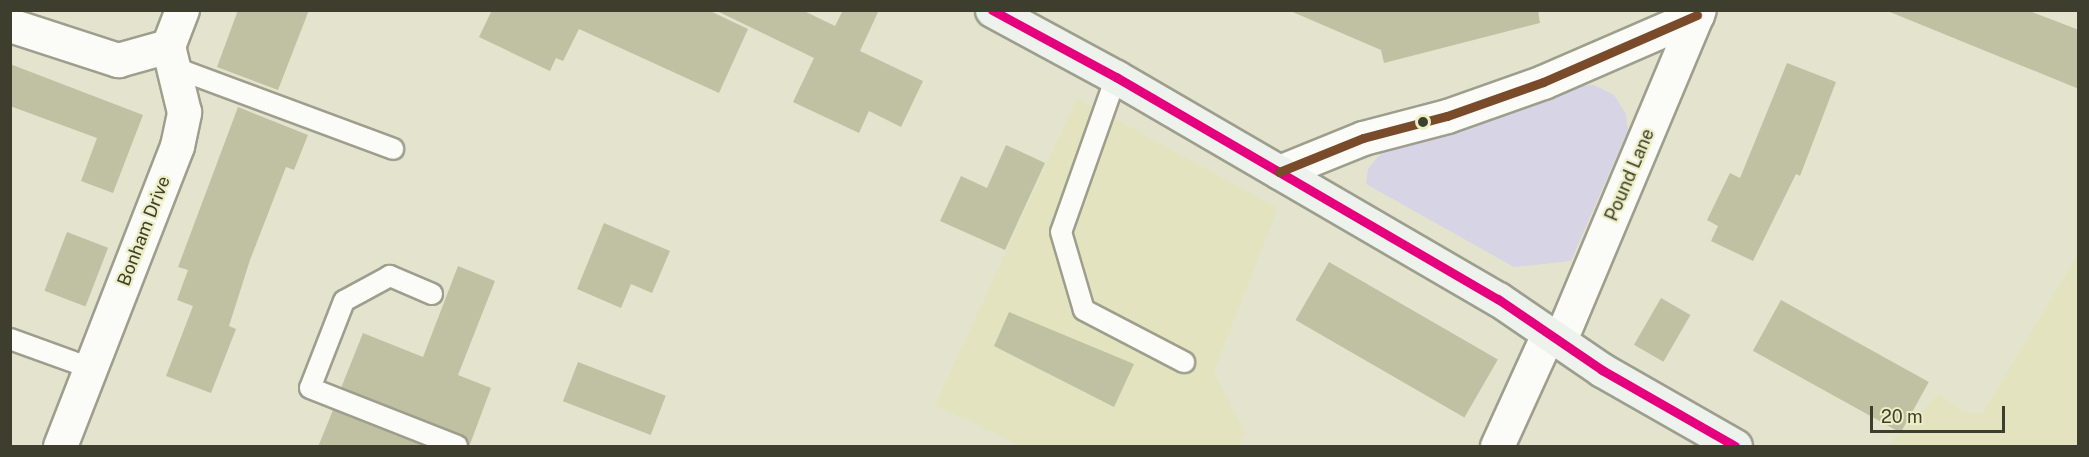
<!DOCTYPE html>
<style>
body{margin:0}
#map{position:relative;width:2089px;height:457px;overflow:hidden;background:#e4e4ce;font-family:"Public Sans",sans-serif}
div>[style]{position:absolute}
[style*='--x']{left:calc(var(--x)*1px);top:calc(var(--y)*1px);width:calc(var(--w)*1px);rotate:calc(var(--a)*1deg)}
.built>*{inset:0;background:#e3e4bf}
.green>*{inset:0;background:#d6d4e5}
.building>*{inset:0;background:#c0c0a2;transform-origin:0 0}
.roads{filter:drop-shadow(2px 0 #9e9e8d) drop-shadow(-2px 0 #9e9e8d) drop-shadow(0 2px #9e9e8d) drop-shadow(0 -2px #9e9e8d)}
.service>*{height:20px;margin:-10px;padding:0 10px;transform-origin:10px;border-radius:10px;background:#fbfbf8}
.minor>*{height:33px;margin:-16.5px;padding:0 16.5px;transform-origin:16.5px;border-radius:16.5px;background:#fbfbf8}
.secondary>*{height:33px;margin:-16.5px;padding:0 16.5px;transform-origin:16.5px;border-radius:16.5px;background:#eef2ed}
.bus-1>*{height:9px;margin:-4.5px;padding:0 4.5px;transform-origin:4.5px;border-radius:4.5px;background:#e5007d}
.bus-2>*{height:9px;margin:-4.5px;padding:0 4.5px;transform-origin:4.5px;border-radius:4.5px;background:#7a4b2a}
.dots>*{width:16px;height:16px;translate:-50% -50%;box-sizing:border-box;border:3px solid #eceec4;border-radius:50%}
span{translate:-50% -50%;white-space:nowrap;text-align:center;line-height:1.15;-webkit-text-stroke:4.5px #eceec4;paint-order:stroke}
.street-label{font-size:18px;color:#3d3e2d}
.frame{position:absolute;inset:0;border:12px solid #3d3e2d;pointer-events:none}
.scale{position:absolute;left:1870px;top:406px;width:135px;height:27px;box-sizing:border-box;border:3px solid #3d3e2d;border-top:0;padding-left:8px;font-size:18px;line-height:21px;white-space:nowrap;color:#3d3e2d;-webkit-text-stroke:4px #eceec4;paint-order:stroke}
</style>
<div id="map">
<div class="built">
<i style="clip-path:polygon(1077px 98px,1278px 208px,1214px 372px,1245px 432px,1239px 446px,1021px 446px,935px 405px)"></i>
<i style="clip-path:polygon(2078px 253px,2078px 446px,1887px 446px,1940px 393px,1962px 412px,1982px 414px)"></i>
</div>
<div class="green">
<i style="clip-path:polygon(1594px 85px,1614px 95px,1626px 114px,1628px 130px,1571px 261px,1514px 267px,1366px 184px,1368px 169px,1381px 153px,1576px 86px)"></i>
</div>
<div class="building">
<i style="clip-path:polygon(238px 10px,309px 10px,278px 90px,217px 67px)"></i>
<i style="clip-path:polygon(492px 10px,708px 10px,748px 29px,719px 93px,579px 29px,563px 61px,556px 58px,550px 71px,479px 37px)"></i>
<i style="clip-path:polygon(715px 10px,802px 10px,835px 26px,843px 10px,879px 10px,860px 51px,923px 81px,901px 127px,869px 111px,859px 133px,793px 102px,814px 58px)"></i>
<i style="clip-path:polygon(1288px 10px,1538px 10px,1540px 23px,1384px 63px,1381px 50px)"></i>
<i style="clip-path:polygon(1885px 10px,2027px 10px,2079px 30px,2079px 89px)"></i>
<i style="clip-path:polygon(1787px 63px,1836px 82px,1800px 176px,1796px 174px,1753px 261px,1711px 241px,1718px 226px,1707px 220px,1730px 173px,1740px 178px)"></i>
<i style="clip-path:polygon(10px 64px,143px 115px,113px 193px,81px 181px,97px 138px,10px 106px)"></i>
<i style="clip-path:polygon(238px 107px,308px 135px,294px 170px,286px 167px,250px 260px,229px 326px,236px 329px,211px 393px,166px 376px,193px 306px,177px 300px,188px 270px,178px 267px)"></i>
<i style="clip-path:polygon(1006px 145px,1045px 163px,1005px 250px,940px 221px,961px 176px,987px 188px)"></i>
<i style="clip-path:polygon(604px 223px,670px 251px,652px 293px,631px 284px,621px 308px,577px 289px)"></i>
<i style="left:67px;top:232px;width:44px;height:63px;rotate:21deg"></i>
<i style="left:1329px;top:262px;width:195px;height:67px;rotate:30deg"></i>
<i style="clip-path:polygon(458px 266px,495px 281px,458px 375px,491px 388px,469px 447px,461px 435px,341px 388px,363px 333px,423px 357px)"></i>
<i style="left:1661px;top:298px;width:34px;height:54px;rotate:30deg"></i>
<i style="left:1781px;top:300px;width:169px;height:58px;rotate:29deg"></i>
<i style="clip-path:polygon(1009px 312px,1134px 364px,1114px 407px,994px 346px)"></i>
<i style="left:578px;top:362px;width:94px;height:42px;rotate:21deg"></i>
<i style="clip-path:polygon(333px 410px,426px 447px,318px 447px)"></i>
</div>
<div class="roads">
<div class="service">
<i style="--x:173;--y:67;--w:235;--a:20.4"></i>
<i style="--x:1116;--y:77;--w:164;--a:109.5"></i>
<i style="--x:1061;--y:232;--w:81;--a:73.6"></i>
<i style="--x:1084;--y:310;--w:113;--a:27.5"></i>
<i style="--x:432;--y:294;--w:46;--a:-156.8"></i>
<i style="--x:390;--y:276;--w:52;--a:151.5"></i>
<i style="--x:344;--y:301;--w:93;--a:111.3"></i>
<i style="--x:310;--y:388;--w:158;--a:21.5"></i>
<i style="--x:10;--y:339;--w:85;--a:19.9"></i>
</div>
<div class="minor">
<i style="--x:10;--y:25;--w:114;--a:18"></i>
<i style="--x:118;--y:60;--w:52;--a:-15.6"></i>
<i style="--x:1279;--y:172;--w:91;--a:-22"></i>
<i style="--x:1363;--y:138;--w:87;--a:-14.7"></i>
<i style="--x:1447;--y:116;--w:102;--a:-19.5"></i>
<i style="--x:1543;--y:82;--w:168;--a:-23.5"></i>
<i style="--x:1560;--y:340;--w:358;--a:-67.2"></i>
<i style="--x:60;--y:446;--w:322;--a:-68.7"></i>
<i style="--x:177;--y:146;--w:35;--a:-78"></i>
<i style="--x:184;--y:112;--w:68;--a:-103.6"></i>
<i style="--x:168;--y:46;--w:39;--a:-69"></i>
<i style="--x:1497;--y:446;--w:125;--a:-65.5"></i>
</div>
<div class="secondary">
<i style="--x:992;--y:10;--w:141;--a:28.4"></i>
<i style="--x:1116;--y:77;--w:442;--a:30.2"></i>
<i style="--x:1498;--y:299;--w:126;--a:34.3"></i>
<i style="--x:1602;--y:370;--w:153;--a:29.7"></i>
</div>
</div>
<div class="bus-1">
<i style="--x:992;--y:10;--w:141;--a:28.4"></i>
<i style="--x:1116;--y:77;--w:442;--a:30.2"></i>
<i style="--x:1498;--y:299;--w:126;--a:34.3"></i>
<i style="--x:1602;--y:370;--w:153;--a:29.7"></i>
</div>
<div class="bus-2">
<i style="--x:1279;--y:172;--w:91;--a:-22"></i>
<i style="--x:1363;--y:138;--w:87;--a:-14.7"></i>
<i style="--x:1447;--y:116;--w:102;--a:-19.5"></i>
<i style="--x:1543;--y:82;--w:168;--a:-23.5"></i>
</div>
<div class="dots">
<i style="left:1423px;top:122px;background:#3d3e2d"></i>
</div>
<div class="street-label">
<span style="left:1630px;top:175px;rotate:-67deg">Pound Lane</span>
<span style="left:144px;top:231px;rotate:-69deg">Bonham Drive</span>
</div>
<div class="frame"></div>
<div class="scale">20 m</div>
</div>
